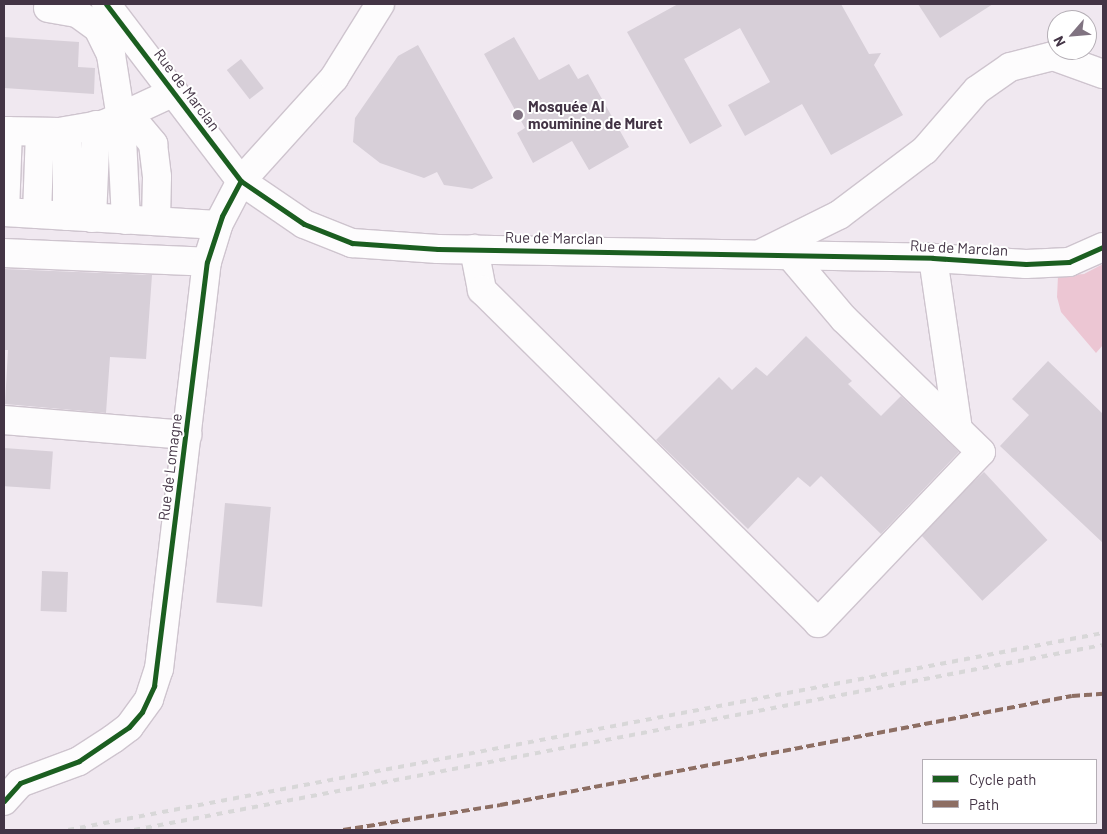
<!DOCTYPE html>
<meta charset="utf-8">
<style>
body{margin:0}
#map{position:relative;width:1107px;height:834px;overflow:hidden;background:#f0e8f0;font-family:Barlow,sans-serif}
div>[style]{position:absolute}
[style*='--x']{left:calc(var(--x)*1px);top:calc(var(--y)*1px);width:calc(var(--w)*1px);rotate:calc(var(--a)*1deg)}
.green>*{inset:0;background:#ecc6d3}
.building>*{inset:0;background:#d7cfd8;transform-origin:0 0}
.roads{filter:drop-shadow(1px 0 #cec4ce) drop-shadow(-1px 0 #cec4ce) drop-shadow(0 1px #cec4ce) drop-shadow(0 -1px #cec4ce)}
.minor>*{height:28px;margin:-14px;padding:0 14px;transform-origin:14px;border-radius:14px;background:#fdfcfd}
.rail>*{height:4px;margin-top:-2px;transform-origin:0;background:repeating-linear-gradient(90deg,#d8d7d8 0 6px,transparent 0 12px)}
.quiet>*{height:4px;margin-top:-2px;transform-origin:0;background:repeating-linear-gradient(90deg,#8d6e63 0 8px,transparent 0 12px)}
.cycleway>*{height:5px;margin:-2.5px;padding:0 2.5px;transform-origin:2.5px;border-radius:2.5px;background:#1b5e20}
.dots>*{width:14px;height:14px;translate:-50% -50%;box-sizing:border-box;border:2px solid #fff;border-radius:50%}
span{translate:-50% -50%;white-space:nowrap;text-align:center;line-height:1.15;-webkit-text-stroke:4px #fff;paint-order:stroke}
.street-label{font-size:15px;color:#433445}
.poi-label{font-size:15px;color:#433445;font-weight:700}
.left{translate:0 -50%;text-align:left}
.frame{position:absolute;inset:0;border:5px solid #433445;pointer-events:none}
.legend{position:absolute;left:922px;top:759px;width:175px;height:65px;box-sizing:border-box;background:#fff;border:1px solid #b4aeb5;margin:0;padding:6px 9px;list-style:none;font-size:15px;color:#433445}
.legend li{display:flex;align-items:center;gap:10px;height:25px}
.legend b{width:25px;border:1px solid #b4aeb5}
.north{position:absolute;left:1047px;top:10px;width:50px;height:50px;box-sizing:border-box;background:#fff;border:1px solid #b4aeb5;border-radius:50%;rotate:243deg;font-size:14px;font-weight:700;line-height:20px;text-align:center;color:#433445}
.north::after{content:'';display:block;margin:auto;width:18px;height:22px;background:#807381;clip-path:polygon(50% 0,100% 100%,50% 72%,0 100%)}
</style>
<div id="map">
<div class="green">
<i style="clip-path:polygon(1103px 264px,1103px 345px,1096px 353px,1061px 312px,1057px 297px,1058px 276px,1084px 274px)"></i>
</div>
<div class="building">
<i style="clip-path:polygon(678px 4px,841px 4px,869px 54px,881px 53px,874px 65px,903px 115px,831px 155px,802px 104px,745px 136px,728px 105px,770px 82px,740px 28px,684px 59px,722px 126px,690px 144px,627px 32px)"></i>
<i style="clip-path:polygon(918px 4px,993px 4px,940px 38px)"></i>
<i style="clip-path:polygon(4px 37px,79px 42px,78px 67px,95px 68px,94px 94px,4px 88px)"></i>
<i style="clip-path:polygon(514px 37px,539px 80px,569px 64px,578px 79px,588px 74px,629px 147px,589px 170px,572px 141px,533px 163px,517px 133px,525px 128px,484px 54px)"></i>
<i style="clip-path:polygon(418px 45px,493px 178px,472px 189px,444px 185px,437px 172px,424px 178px,380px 163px,353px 142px,355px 118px,398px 56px)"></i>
<i style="left:241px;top:59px;width:37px;height:18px;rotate:52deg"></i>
<i style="clip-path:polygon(4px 269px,152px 275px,146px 359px,110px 357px,106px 413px,5px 404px,8px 350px,4px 350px)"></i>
<i style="clip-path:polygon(806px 336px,852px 381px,848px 384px,881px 416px,901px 396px,959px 452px,881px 534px,821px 476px,810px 487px,798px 477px,748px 529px,656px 440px,719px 377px,732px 390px,756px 367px,767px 376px)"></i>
<i style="clip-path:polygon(1048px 361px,1103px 414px,1103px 543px,1000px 446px,1029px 415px,1012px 399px)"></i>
<i style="left:4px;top:448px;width:49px;height:38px;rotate:4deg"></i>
<i style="left:984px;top:472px;width:93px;height:89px;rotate:47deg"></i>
<i style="left:225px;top:503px;width:46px;height:100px;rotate:5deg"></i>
<i style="left:42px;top:571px;width:26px;height:40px;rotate:2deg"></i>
</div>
<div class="roads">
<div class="minor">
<i style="--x:106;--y:4;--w:223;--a:52.7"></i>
<i style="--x:241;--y:181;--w:76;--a:34.3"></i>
<i style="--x:304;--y:224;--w:52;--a:21.6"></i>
<i style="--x:352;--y:243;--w:86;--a:4"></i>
<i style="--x:438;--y:249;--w:495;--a:1"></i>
<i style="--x:933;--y:258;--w:93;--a:3.7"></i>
<i style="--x:1026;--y:264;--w:43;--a:-2.7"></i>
<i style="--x:1069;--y:262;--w:37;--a:-24"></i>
<i style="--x:48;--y:8;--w:29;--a:10"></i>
<i style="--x:77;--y:13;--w:26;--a:36"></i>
<i style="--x:98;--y:28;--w:30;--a:64"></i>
<i style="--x:111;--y:55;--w:64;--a:81"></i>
<i style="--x:121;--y:118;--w:102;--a:87.2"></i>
<i style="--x:129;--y:115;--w:38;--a:50"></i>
<i style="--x:153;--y:144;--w:33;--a:83"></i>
<i style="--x:157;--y:177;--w:44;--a:91.3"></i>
<i style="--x:4;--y:131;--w:55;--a:1"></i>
<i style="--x:59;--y:132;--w:47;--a:-9.9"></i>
<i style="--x:105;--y:124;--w:76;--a:-24.9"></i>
<i style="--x:4;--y:212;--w:214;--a:3.5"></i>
<i style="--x:5;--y:212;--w:81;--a:-87.9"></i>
<i style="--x:37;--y:214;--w:82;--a:-87.9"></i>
<i style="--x:67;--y:216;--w:85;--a:-90"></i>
<i style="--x:92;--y:218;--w:93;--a:-87.5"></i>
<i style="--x:474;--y:249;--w:42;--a:79"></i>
<i style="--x:482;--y:290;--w:473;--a:44.7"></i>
<i style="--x:818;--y:623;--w:236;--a:-46.4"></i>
<i style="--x:981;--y:452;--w:191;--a:-135.8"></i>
<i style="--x:844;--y:319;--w:84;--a:-130.2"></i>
<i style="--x:4;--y:253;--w:203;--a:2.5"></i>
<i style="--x:762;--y:253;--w:86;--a:-26.3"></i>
<i style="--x:839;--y:215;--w:108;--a:-37.1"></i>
<i style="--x:925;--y:150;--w:79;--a:-49.1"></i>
<i style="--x:977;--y:90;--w:40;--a:-34.9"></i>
<i style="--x:1010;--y:67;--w:44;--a:-14.3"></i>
<i style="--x:1053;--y:56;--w:53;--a:19.8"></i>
<i style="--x:933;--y:258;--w:173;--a:81.7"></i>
<i style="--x:4;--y:420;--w:184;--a:4.7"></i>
<i style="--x:4;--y:801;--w:24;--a:-48"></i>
<i style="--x:20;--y:783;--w:63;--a:-20.4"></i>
<i style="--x:79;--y:761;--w:40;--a:-32.9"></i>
<i style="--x:113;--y:739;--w:20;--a:-37"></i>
<i style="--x:129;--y:727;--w:34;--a:-54"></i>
<i style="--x:149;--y:699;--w:32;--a:-72"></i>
<i style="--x:159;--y:669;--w:410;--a:-83.3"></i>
<i style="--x:207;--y:262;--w:39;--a:-73"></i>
<i style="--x:218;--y:225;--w:50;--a:-62.4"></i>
<i style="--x:241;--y:181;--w:139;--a:-47.9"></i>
<i style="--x:334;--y:78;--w:87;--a:-58.1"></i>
</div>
</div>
<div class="rail">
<i style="--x:68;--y:830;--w:1054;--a:-10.78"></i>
<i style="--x:134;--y:830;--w:987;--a:-10.81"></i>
</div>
<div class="quiet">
<i style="--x:343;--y:830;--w:159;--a:-9"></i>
<i style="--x:500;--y:805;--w:582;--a:-10.79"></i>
<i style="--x:1072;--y:696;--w:31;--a:-4"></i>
</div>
<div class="cycleway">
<i style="--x:106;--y:4;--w:223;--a:52.7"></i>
<i style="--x:241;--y:181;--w:76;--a:34.3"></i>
<i style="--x:304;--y:224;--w:52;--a:21.6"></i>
<i style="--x:352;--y:243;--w:86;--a:4"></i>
<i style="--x:438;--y:249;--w:495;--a:1"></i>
<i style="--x:933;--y:258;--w:93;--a:3.7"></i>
<i style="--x:1026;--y:264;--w:43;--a:-2.7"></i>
<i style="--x:1069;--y:262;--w:37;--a:-24"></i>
<i style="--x:4;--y:801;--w:24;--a:-48"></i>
<i style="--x:20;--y:783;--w:63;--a:-20.4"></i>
<i style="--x:79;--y:761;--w:60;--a:-34.2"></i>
<i style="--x:129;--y:727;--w:20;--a:-49"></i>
<i style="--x:142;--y:712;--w:29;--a:-65"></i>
<i style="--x:154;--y:686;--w:427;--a:-82.9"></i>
<i style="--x:207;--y:262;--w:48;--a:-71.9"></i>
<i style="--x:222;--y:216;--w:40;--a:-62"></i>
</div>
<div class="dots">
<i style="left:518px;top:115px;background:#807381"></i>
</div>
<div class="street-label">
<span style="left:187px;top:90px;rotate:53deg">Rue de Marclan</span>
<span style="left:554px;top:238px;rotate:1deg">Rue de Marclan</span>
<span style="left:959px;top:248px;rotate:3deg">Rue de Marclan</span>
<span style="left:170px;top:467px;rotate:-83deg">Rue de Lomagne</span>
</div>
<div class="poi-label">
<span class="left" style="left:528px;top:115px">Mosquée Al<br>mouminine de Muret</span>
</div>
<div class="frame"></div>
<ul class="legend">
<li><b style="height:6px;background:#1b5e20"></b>Cycle path</li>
<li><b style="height:6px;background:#8d6e63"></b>Path</li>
</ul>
<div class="north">N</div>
</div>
